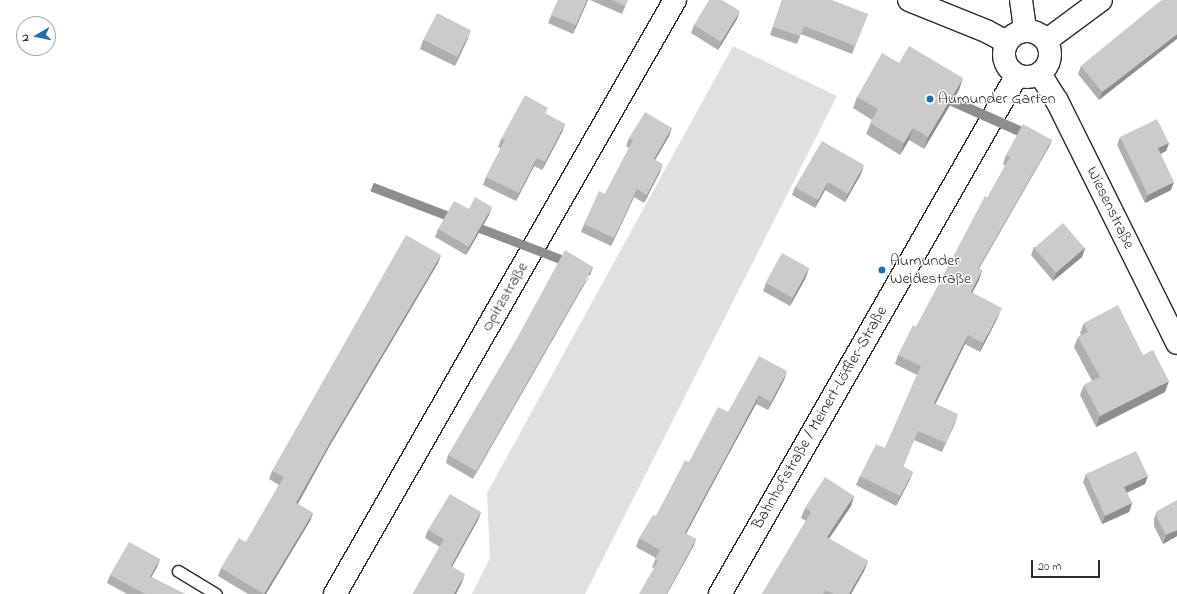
<!DOCTYPE html>
<meta charset="utf-8">
<style>
body{margin:0}
#map{position:relative;width:1177px;height:594px;overflow:hidden;background:#fff;font-family:"Indie Flower",sans-serif}
div>[style]{position:absolute}
[style*='--x']{left:calc(var(--x)*1px);top:calc(var(--y)*1px);width:calc(var(--w)*1px);rotate:calc(var(--a)*1deg)}
.green>*{inset:0;background:#e0e0e0}
.roads{filter:drop-shadow(1px 0 #2b2b2b) drop-shadow(-1px 0 #2b2b2b) drop-shadow(0 1px #2b2b2b) drop-shadow(0 -1px #2b2b2b)}
.service>*{height:11px;margin:-5.5px;padding:0 5.5px;transform-origin:5.5px;border-radius:5.5px;background:#fff}
.minor>*{height:22px;margin:-11px;padding:0 11px;transform-origin:11px;border-radius:11px;background:#fff}
.tertiary>*{height:22px;margin:-11px;padding:0 11px;transform-origin:11px;border-radius:11px;background:#fff}
.tertiary>.ring{margin:-11px;padding:0;box-sizing:content-box;background:none;border:22px solid #fff;border-radius:50%}
.wall>*{inset:0;background:#afafaf}
.shaded-wall>*{inset:0;background:#8e8e8e;transform-origin:0 0}
.building>*{inset:0;background:#cbcbcb;transform-origin:0 0}
.dots>*{width:11px;height:11px;translate:-50% -50%;box-sizing:border-box;border:2px solid #fff;border-radius:50%}
span{translate:-50% -50%;white-space:nowrap;text-align:center;line-height:1.15;-webkit-text-stroke:3px #fff;paint-order:stroke}
.poi-label{font-size:16px;color:#2b2b2b}
.left{translate:0 -50%;text-align:left}
.street-label{font-size:16px;color:#2b2b2b}
.north{position:absolute;left:16px;top:16px;width:40px;height:40px;box-sizing:border-box;background:#fff;border:1px solid #aaa;border-radius:50%;rotate:261deg;font-size:11px;font-weight:700;line-height:16px;text-align:center;color:#2b2b2b}
.north::after{content:'';display:block;margin:auto;width:14px;height:18px;background:#1f6fb2;clip-path:polygon(50% 0,100% 100%,50% 72%,0 100%)}
.scale{position:absolute;left:1031px;top:560px;width:69px;height:18px;box-sizing:border-box;border:2px solid #2b2b2b;border-top:0;padding-left:5px;font-size:12px;line-height:14px;white-space:nowrap;color:#2b2b2b;-webkit-text-stroke:3px #fff;paint-order:stroke}
</style>
<div id="map">
<div class="green">
<i style="clip-path:polygon(733px 46px,837px 96px,585px 594px,472px 594px,490px 558px,487px 493px)"></i>
</div>
<div class="roads">
<div class="service">
<i style="--x:178;--y:571;--w:44;--a:31.2"></i>
</div>
<div class="minor">
<i style="--x:1021;--y:0;--w:30;--a:82"></i>
<i style="--x:1040;--y:74;--w:32;--a:58"></i>
<i style="--x:1057;--y:101;--w:270;--a:63.6"></i>
<i style="--x:335;--y:594;--w:684;--a:-60.21"></i>
</div>
<div class="tertiary">
<i style="--x:909;--y:0;--w:83;--a:21.9"></i>
<i style="--x:986;--y:31;--w:24;--a:28"></i>
<i class="ring" style="left:1004px;top:31px;width:24px;height:24px"></i>
<i style="--x:1047;--y:40;--w:67;--a:-36.5"></i>
<i style="--x:720;--y:594;--w:598;--a:-60.22"></i>
</div>
</div>
<div class="wall">
<i style="clip-path:polygon(558px 0,588px 0,573px 34px,548px 23px)"></i>
<i style="clip-path:polygon(590px 0,628px 0,622px 14px)"></i>
<i style="clip-path:polygon(782px 0,868px 14px,852px 54px,801px 34px,797px 44px,770px 35px)"></i>
<i style="clip-path:polygon(1162px 0,1099px 100px,1078px 74px,1081px 66px)"></i>
<i style="clip-path:polygon(737px 19px,718px 50px,691px 33px,694px 25px)"></i>
<i style="clip-path:polygon(468px 38px,455px 66px,420px 49px,423px 40px)"></i>
<i style="clip-path:polygon(899px 63px,959px 90px,924px 149px,909px 140px,900px 155px,866px 134px,872px 120px,853px 108px,857px 97px)"></i>
<i style="clip-path:polygon(546px 114px,565px 124px,562px 132px,542px 170px,534px 166px,516px 201px,483px 185px,486px 177px,501px 148px,498px 147px,501px 139px)"></i>
<i style="clip-path:polygon(672px 128px,669px 136px,655px 160px,660px 172px,644px 203px,634px 197px,611px 246px,581px 232px,584px 224px,605px 194px,629px 148px,626px 146px,629px 138px)"></i>
<i style="clip-path:polygon(1120px 137px,1169px 143px,1166px 151px,1161px 154px,1171px 190px,1145px 203px,1117px 145px)"></i>
<i style="clip-path:polygon(1048px 149px,979px 269px,982px 270px,979px 280px,972px 292px,998px 317px,980px 352px,965px 344px,935px 404px,955px 423px,942px 452px,914px 440px,903px 467px,913px 472px,909px 481px,896px 506px,856px 485px,860px 476px,885px 448px,917px 375px,895px 364px,898px 355px,916px 327px,1005px 166px,1003px 164px,1006px 155px)"></i>
<i style="clip-path:polygon(861px 174px,845px 202px,825px 190px,815px 208px,792px 195px,795px 187px)"></i>
<i style="clip-path:polygon(469px 209px,489px 215px,466px 255px,435px 237px,438px 229px)"></i>
<i style="clip-path:polygon(1034px 247px,1085px 248px,1082px 257px,1053px 281px,1031px 255px)"></i>
<i style="clip-path:polygon(441px 255px,438px 263px,329px 447px,298px 504px,313px 513px,310px 521px,266px 594px,248px 594px,218px 576px,221px 568px,246px 542px,279px 485px,269px 479px,272px 471px)"></i>
<i style="clip-path:polygon(809px 268px,806px 277px,790px 306px,763px 291px,766px 283px)"></i>
<i style="clip-path:polygon(590px 275px,473px 479px,446px 463px,448px 455px)"></i>
<i style="clip-path:polygon(1084px 323px,1143px 355px,1165px 392px,1096px 427px,1080px 395px,1084px 385px,1092px 381px,1074px 347px,1078px 337px,1081px 335px,1080px 333px)"></i>
<i style="clip-path:polygon(784px 380px,768px 410px,756px 404px,726px 459px,686px 534px,696px 539px,693px 547px,653px 568px,652px 567px,656px 558px,636px 547px,639px 538px,656px 516px,689px 462px,728px 412px)"></i>
<i style="clip-path:polygon(1086px 474px,1145px 484px,1127px 493px,1132px 503px,1129px 512px,1102px 524px,1083px 482px)"></i>
<i style="clip-path:polygon(854px 496px,851px 506px,829px 539px,868px 561px,864px 571px,851px 594px,762px 594px,806px 521px,801px 518px,805px 508px)"></i>
<i style="clip-path:polygon(1157px 511px,1177px 536px,1163px 544px,1154px 526px,1154px 519px)"></i>
<i style="clip-path:polygon(481px 512px,478px 520px,452px 566px,462px 582px,456px 594px,413px 594px,440px 547px,425px 538px,428px 530px)"></i>
<i style="clip-path:polygon(160px 559px,157px 567px,151px 577px,185px 594px,127px 594px,107px 583px,110px 575px)"></i>
</div>
<div class="shaded-wall">
<i style="clip-path:polygon(587px 0,588px 0,573px 34px,576px 25px)"></i>
<i style="clip-path:polygon(740px 11px,737px 19px,718px 50px,721px 42px)"></i>
<i style="clip-path:polygon(471px 30px,468px 38px,455px 66px,458px 58px)"></i>
<i style="clip-path:polygon(1177px 34px,1177px 39px,1099px 100px,1102px 92px)"></i>
<i style="clip-path:polygon(963px 78px,959px 90px,924px 149px,928px 137px)"></i>
<i style="clip-path:polygon(565px 124px,562px 132px,542px 170px,545px 162px)"></i>
<i style="clip-path:polygon(672px 128px,669px 136px,651px 167px,654px 159px)"></i>
<i style="clip-path:polygon(913px 128px,909px 140px,900px 155px,904px 143px)"></i>
<i style="left:1052px;top:140px;width:10px;height:148px;rotate:114deg"></i>
<i style="clip-path:polygon(1169px 143px,1166px 151px,1155px 156px,1158px 148px)"></i>
<i style="clip-path:polygon(537px 158px,534px 166px,516px 201px,519px 193px)"></i>
<i style="clip-path:polygon(663px 164px,660px 172px,644px 203px,647px 195px)"></i>
<i style="clip-path:polygon(864px 165px,861px 174px,845px 202px,848px 194px)"></i>
<i style="clip-path:polygon(828px 182px,825px 190px,815px 208px,818px 200px)"></i>
<i style="clip-path:polygon(1174px 182px,1171px 190px,1145px 203px,1148px 195px)"></i>
<i style="clip-path:polygon(637px 189px,634px 197px,611px 246px,614px 238px)"></i>
<i style="clip-path:polygon(492px 207px,489px 215px,466px 255px,469px 247px)"></i>
<i style="clip-path:polygon(1085px 248px,1082px 257px,1053px 281px,1056px 273px)"></i>
<i style="clip-path:polygon(441px 255px,438px 263px,329px 447px,293px 512px,296px 503px,332px 439px)"></i>
<i style="left:593px;top:267px;width:9px;height:235px;rotate:111deg"></i>
<i style="clip-path:polygon(809px 268px,806px 277px,790px 306px,793px 298px)"></i>
<i style="clip-path:polygon(982px 270px,979px 280px,968px 301px,971px 292px)"></i>
<i style="clip-path:polygon(1002px 308px,998px 317px,980px 352px,983px 343px)"></i>
<i style="clip-path:polygon(968px 335px,965px 344px,931px 413px,934px 403px)"></i>
<i style="clip-path:polygon(787px 371px,784px 380px,768px 410px,771px 402px)"></i>
<i style="clip-path:polygon(1169px 381px,1165px 392px,1096px 427px,1100px 416px)"></i>
<i style="clip-path:polygon(759px 395px,756px 404px,726px 459px,682px 541px,685px 533px,729px 451px)"></i>
<i style="clip-path:polygon(958px 414px,955px 423px,942px 452px,946px 443px)"></i>
<i style="clip-path:polygon(913px 472px,909px 481px,896px 506px,900px 496px)"></i>
<i style="clip-path:polygon(1148px 476px,1145px 484px,1121px 495px,1124px 487px)"></i>
<i style="clip-path:polygon(854px 496px,851px 506px,823px 547px,827px 537px)"></i>
<i style="clip-path:polygon(1132px 503px,1129px 512px,1102px 524px,1105px 516px)"></i>
<i style="clip-path:polygon(481px 512px,478px 520px,448px 574px,451px 566px)"></i>
<i style="clip-path:polygon(313px 513px,310px 521px,266px 594px,264px 594px)"></i>
<i style="clip-path:polygon(1177px 530px,1177px 536px,1163px 544px,1166px 535px)"></i>
<i style="clip-path:polygon(696px 539px,693px 547px,667px 594px,666px 594px)"></i>
<i style="clip-path:polygon(160px 559px,157px 567px,147px 585px,150px 577px)"></i>
<i style="clip-path:polygon(868px 561px,864px 571px,851px 594px,849px 594px)"></i>
<i style="clip-path:polygon(465px 574px,462px 582px,456px 594px,454px 594px)"></i>
</div>
<div class="building">
<i style="clip-path:polygon(558px 0,587px 0,576px 25px,551px 15px)"></i>
<i style="clip-path:polygon(612px 0,628px 0,625px 6px)"></i>
<i style="clip-path:polygon(709px 0,722px 0,740px 11px,721px 42px,694px 25px)"></i>
<i style="clip-path:polygon(782px 0,832px 0,868px 14px,855px 46px,804px 26px,800px 36px,773px 27px)"></i>
<i style="clip-path:polygon(1162px 0,1177px 0,1177px 34px,1102px 92px,1081px 66px)"></i>
<i style="left:437px;top:13px;width:38px;height:30px;rotate:27deg"></i>
<i style="clip-path:polygon(909px 46px,963px 78px,928px 137px,913px 128px,904px 143px,870px 123px,878px 109px,857px 97px,882px 53px,899px 63px)"></i>
<i style="clip-path:polygon(525px 95px,548px 108px,545px 113px,565px 124px,545px 162px,537px 158px,519px 193px,486px 177px,505px 140px,501px 139px)"></i>
<i style="clip-path:polygon(645px 112px,672px 128px,654px 159px,663px 164px,647px 195px,637px 189px,614px 238px,584px 224px,599px 191px,605px 194px,633px 140px,629px 138px)"></i>
<i style="clip-path:polygon(1157px 119px,1169px 143px,1158px 148px,1174px 182px,1148px 195px,1120px 137px)"></i>
<i style="clip-path:polygon(1023px 124px,1052px 140px,978px 268px,982px 270px,971px 292px,1002px 308px,983px 343px,968px 335px,934px 403px,958px 414px,946px 443px,918px 431px,903px 466px,913px 472px,900px 496px,860px 476px,876px 444px,885px 448px,921px 366px,898px 355px,913px 325px,916px 327px,985px 196px,988px 198px,1010px 157px,1006px 155px)"></i>
<i style="clip-path:polygon(822px 141px,864px 165px,848px 194px,828px 182px,818px 200px,795px 187px)"></i>
<i style="clip-path:polygon(475px 197px,492px 207px,469px 247px,438px 229px,454px 201px,469px 209px)"></i>
<i style="left:1063px;top:223px;width:33px;height:38px;rotate:49deg"></i>
<i style="clip-path:polygon(406px 235px,441px 255px,332px 439px,296px 503px,313px 513px,264px 594px,221px 568px,239px 538px,246px 542px,284px 477px,272px 471px)"></i>
<i style="clip-path:polygon(565px 250px,593px 267px,476px 471px,448px 455px,516px 340px)"></i>
<i style="left:782px;top:253px;width:31px;height:34px;rotate:29deg"></i>
<i style="clip-path:polygon(1118px 305px,1143px 355px,1153px 350px,1169px 381px,1100px 416px,1084px 385px,1100px 377px,1078px 337px,1088px 332px,1084px 323px)"></i>
<i style="clip-path:polygon(759px 356px,787px 371px,771px 402px,759px 395px,729px 451px,685px 533px,696px 539px,666px 594px,639px 594px,658px 561px,655px 559px,660px 550px,639px 538px,653px 515px,656px 516px,685px 460px,689px 462px,718px 407px,728px 412px)"></i>
<i style="clip-path:polygon(1136px 451px,1148px 476px,1124px 487px,1132px 503px,1105px 516px,1086px 474px)"></i>
<i style="clip-path:polygon(825px 477px,854px 496px,827px 537px,868px 561px,849px 594px,833px 594px,826px 590px,823px 594px,762px 594px,811px 512px,805px 508px)"></i>
<i style="clip-path:polygon(450px 494px,481px 512px,451px 566px,465px 574px,454px 594px,415px 594px,413px 593px,444px 539px,428px 530px)"></i>
<i style="clip-path:polygon(1177px 500px,1177px 530px,1166px 535px,1157px 518px,1157px 511px)"></i>
<i style="clip-path:polygon(129px 542px,160px 559px,150px 577px,185px 594px,145px 594px,110px 575px)"></i>
</div>
<div class="dots">
<i style="left:930px;top:99px;background:#1f6fb2"></i>
<i style="left:882px;top:270px;background:#1f6fb2"></i>
</div>
<div class="poi-label">
<span class="left" style="left:938px;top:99px">Aumunder Garten</span>
<span class="left" style="left:890px;top:270px">Aumunder<br>Weidestraße</span>
</div>
<div class="street-label">
<span style="left:1110px;top:208px;rotate:64deg">Wiesenstraße</span>
<span style="left:505px;top:297px;rotate:-60deg">Opitzstraße</span>
<span style="left:820px;top:418px;rotate:-60deg">Bahnhofstraße / Meinert-Löffler-Straße</span>
</div>
<div class="north">N</div>
<div class="scale">20 m</div>
</div>
